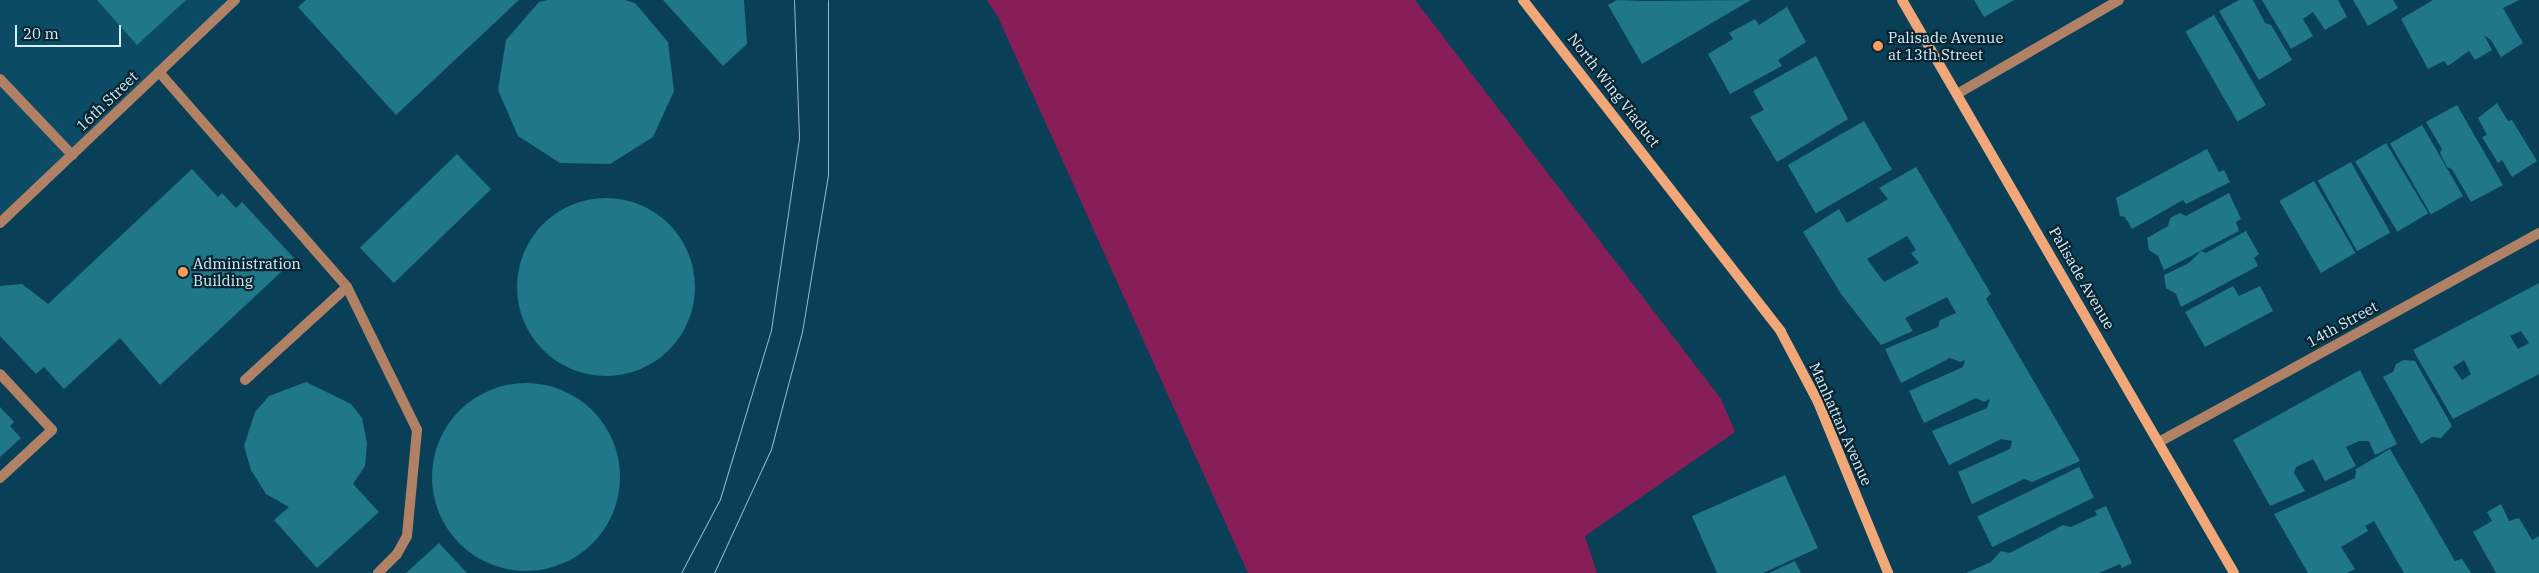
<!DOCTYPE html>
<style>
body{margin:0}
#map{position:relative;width:2539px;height:573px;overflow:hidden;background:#094057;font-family:"IBM Plex Serif",serif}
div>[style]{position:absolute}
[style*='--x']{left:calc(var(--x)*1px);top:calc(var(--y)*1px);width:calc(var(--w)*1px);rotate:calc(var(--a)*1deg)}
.built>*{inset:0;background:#0c4b66}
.green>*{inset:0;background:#881e58}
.building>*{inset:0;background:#1f7787;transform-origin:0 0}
.round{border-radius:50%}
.service>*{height:10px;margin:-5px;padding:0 5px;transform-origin:5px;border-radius:5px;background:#b08165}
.minor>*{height:10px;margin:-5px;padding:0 5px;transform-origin:5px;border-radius:5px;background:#b08165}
.secondary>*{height:10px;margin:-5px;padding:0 5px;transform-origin:5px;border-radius:5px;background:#f2a779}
.tram>*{height:1px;margin:-0.5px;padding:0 0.5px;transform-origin:0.5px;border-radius:0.5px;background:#97baca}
.dots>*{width:14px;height:14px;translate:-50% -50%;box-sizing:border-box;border:2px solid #092532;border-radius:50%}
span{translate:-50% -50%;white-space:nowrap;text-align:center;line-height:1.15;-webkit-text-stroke:4.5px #092532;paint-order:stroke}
.poi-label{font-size:15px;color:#d6effd}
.left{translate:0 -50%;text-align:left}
.street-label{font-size:15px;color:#d6effd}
.scale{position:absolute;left:15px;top:25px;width:106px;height:22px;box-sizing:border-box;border:2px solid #d6effd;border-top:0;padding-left:6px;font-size:15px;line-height:18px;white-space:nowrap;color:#d6effd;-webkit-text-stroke:4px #092532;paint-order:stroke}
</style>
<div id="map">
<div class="built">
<i style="clip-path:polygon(0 0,234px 0,0 220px)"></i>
</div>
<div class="green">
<i style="clip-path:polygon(987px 0,1415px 0,1721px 399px,1735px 432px,1585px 536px,1597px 573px,1248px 573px,998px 17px)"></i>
</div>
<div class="building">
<i style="clip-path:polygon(97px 0,186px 0,137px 45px)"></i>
<i style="clip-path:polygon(306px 0,519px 0,396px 115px,298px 7px)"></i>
<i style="clip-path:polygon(548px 0,624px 0,635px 3px,668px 42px,674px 91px,653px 137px,610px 164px,560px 163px,518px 136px,498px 90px,506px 40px,539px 2px)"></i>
<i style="clip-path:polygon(663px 0,744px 0,747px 44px,723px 66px)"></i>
<i style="clip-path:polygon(1617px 0,1644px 1px,1751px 0,1642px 64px,1608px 5px)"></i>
<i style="clip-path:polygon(1974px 0,2014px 0,1984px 17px)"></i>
<i style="clip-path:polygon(2239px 0,2253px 0,2265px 23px,2271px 25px,2292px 60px,2259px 80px,2219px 11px)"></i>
<i style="clip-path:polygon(2262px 0,2338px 0,2347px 17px,2325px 30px,2313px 12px,2303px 19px,2313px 36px,2291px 49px)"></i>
<i style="clip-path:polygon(2353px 0,2393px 0,2398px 8px,2368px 26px)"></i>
<i style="clip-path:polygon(2433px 0,2519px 0,2503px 8px,2523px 43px,2501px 57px,2491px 40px,2484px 35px,2492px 50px,2475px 60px,2469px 51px,2448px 66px,2444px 61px,2428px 69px,2401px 19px)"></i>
<i style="clip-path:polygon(1787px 7px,1806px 42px,1778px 60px,1782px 66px,1730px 94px,1708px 54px,1733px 39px,1729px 33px,1755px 19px,1759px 25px)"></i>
<i style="left:2214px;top:15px;width:104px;height:33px;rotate:60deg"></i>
<i style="clip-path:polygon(1816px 56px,1848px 119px,1777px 162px,1750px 117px,1764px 110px,1753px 91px)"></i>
<i style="clip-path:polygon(2497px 103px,2508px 121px,2512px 120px,2537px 161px,2512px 177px,2502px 160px,2498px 163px,2482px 137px,2487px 135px,2478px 118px)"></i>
<i style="clip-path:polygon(2457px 105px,2503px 185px,2471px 202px,2452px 169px,2447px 167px,2440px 153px,2442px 149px,2426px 122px)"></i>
<i style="left:1864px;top:121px;width:56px;height:88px;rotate:60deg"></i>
<i style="left:2422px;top:125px;width:82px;height:37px;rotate:60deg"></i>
<i style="left:2386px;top:143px;width:82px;height:36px;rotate:59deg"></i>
<i style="clip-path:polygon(2207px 149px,2219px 172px,2224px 170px,2230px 182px,2186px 204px,2183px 200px,2132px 229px,2125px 217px,2120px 216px,2116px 198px)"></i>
<i style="left:457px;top:154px;width:49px;height:135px;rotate:46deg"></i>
<i style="left:2351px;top:162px;width:81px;height:38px;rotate:61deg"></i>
<i style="clip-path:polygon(evenodd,1916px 167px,1991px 294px,1986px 299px,2080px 461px,2032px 482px,2024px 479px,1972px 504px,1958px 472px,2010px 449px,2012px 441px,2001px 439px,1949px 465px,1932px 431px,1987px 408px,1990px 399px,1984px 402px,1976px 398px,1924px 423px,1909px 391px,1963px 367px,1965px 360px,1960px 362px,1950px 358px,1901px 383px,1885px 349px,1938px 327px,1940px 320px,1956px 313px,1947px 297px,1905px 318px,1913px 331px,1881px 345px,1841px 294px,1803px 232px,1839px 209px,1847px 223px,1888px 199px,1879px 188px,1916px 167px,1907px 236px,1916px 250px,1911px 253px,1919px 263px,1884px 282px,1867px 259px,1907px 236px)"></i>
<i style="clip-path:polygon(192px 169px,218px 197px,222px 193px,236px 208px,242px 202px,295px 259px,160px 385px,120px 338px,64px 389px,44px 367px,36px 374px,0 336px,0 286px,22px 284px,48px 304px)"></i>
<i style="left:2314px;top:181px;width:83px;height:40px;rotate:60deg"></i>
<i style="clip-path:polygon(2229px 193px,2241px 219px,2236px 222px,2239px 231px,2164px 270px,2158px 256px,2149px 250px,2147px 238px,2168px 226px,2170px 218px,2180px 213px,2186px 216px)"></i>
<i class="round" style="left:517px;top:198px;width:178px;height:178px"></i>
<i style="clip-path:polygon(2246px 231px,2259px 254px,2254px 258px,2258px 266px,2181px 307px,2176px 294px,2166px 288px,2164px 275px,2189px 263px,2201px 251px,2206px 253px)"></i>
<i style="clip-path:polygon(evenodd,2539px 283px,2539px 374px,2453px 419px,2413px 350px,2539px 283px,2521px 331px,2529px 343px,2518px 349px,2510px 336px,2521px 331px,2539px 283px,2464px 360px,2471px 374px,2462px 380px,2453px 367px,2464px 360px)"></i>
<i style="clip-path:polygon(2233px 286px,2239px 296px,2260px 286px,2273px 311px,2205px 347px,2185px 312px)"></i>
<i style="clip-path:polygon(2404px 360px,2415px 361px,2452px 426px,2441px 438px,2432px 437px,2421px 444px,2383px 377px,2393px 372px,2396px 364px)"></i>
<i style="clip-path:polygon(2360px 370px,2397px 444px,2375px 455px,2369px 441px,2359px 441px,2346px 447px,2356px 466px,2325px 481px,2313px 459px,2296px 467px,2294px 473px,2305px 491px,2270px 506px,2233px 440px)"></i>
<i style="clip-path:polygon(306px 382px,351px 404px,362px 418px,367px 443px,365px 466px,353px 484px,379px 512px,317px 568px,274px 520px,289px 507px,266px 494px,251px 470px,244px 446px,255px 412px,269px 396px)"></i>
<i class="round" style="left:432px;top:383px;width:188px;height:188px"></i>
<i style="clip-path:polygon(0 407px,14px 422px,10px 426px,21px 438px,0 457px)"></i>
<i style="clip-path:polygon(2390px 449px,2455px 561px,2462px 559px,2471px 573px,2404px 573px,2374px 521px,2365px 526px,2368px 531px,2341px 547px,2355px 569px,2347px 573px,2308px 573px,2274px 514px,2355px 478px,2356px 469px)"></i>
<i style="left:2079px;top:467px;width:34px;height:113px;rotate:64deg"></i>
<i style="clip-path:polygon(1785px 475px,1818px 548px,1763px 573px,1717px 573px,1692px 516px)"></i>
<i style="clip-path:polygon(2501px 504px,2509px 521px,2519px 518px,2532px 540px,2539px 536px,2539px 573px,2496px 573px,2473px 532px,2492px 521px,2487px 512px)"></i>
<i style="clip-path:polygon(2106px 506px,2132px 563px,2122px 568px,2120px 564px,2099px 573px,1966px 573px,1991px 562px,2001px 551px,2010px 553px,2063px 525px,2071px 527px,2097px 515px,2095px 511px)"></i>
<i style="clip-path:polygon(439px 543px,467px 573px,406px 573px)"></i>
<i style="clip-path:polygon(1795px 561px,1801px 573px,1769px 573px)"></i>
</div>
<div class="service">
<i style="--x:159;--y:72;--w:286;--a:48.8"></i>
<i style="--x:347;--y:287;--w:159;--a:63.9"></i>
<i style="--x:417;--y:430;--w:106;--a:95.4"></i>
<i style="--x:407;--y:536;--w:21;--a:119"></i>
<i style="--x:397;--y:554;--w:27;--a:135"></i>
<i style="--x:0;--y:79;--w:105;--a:46.5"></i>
<i style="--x:0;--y:374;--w:76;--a:47.1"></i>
<i style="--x:52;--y:430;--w:71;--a:137.3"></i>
<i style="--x:245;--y:380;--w:138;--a:-42.4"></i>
</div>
<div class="minor">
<i style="--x:1957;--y:94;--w:187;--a:-30.1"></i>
<i style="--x:0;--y:223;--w:324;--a:-43.5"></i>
<i style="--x:2159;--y:442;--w:434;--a:-28.8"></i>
</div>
<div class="secondary">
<i style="--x:1523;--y:0;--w:420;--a:52.1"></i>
<i style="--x:1781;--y:332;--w:79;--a:62.1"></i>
<i style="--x:1818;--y:402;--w:185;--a:67.7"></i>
<i style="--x:1902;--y:0;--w:662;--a:59.91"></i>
</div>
<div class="tram">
<i style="--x:681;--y:573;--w:84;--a:-62.2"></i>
<i style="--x:720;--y:499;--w:177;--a:-73.2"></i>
<i style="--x:771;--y:330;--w:195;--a:-81.7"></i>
<i style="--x:799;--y:137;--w:137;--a:-92.1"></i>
<i style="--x:714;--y:573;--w:136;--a:-65.3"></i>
<i style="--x:771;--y:449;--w:121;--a:-75.2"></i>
<i style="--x:802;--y:332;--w:159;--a:-80.6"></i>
<i style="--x:828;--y:175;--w:175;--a:-90"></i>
</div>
<div class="dots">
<i style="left:1878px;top:46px;background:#ff9b5a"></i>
<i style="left:183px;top:272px;background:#ff9b5a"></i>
</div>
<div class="poi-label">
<span class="left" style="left:1888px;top:46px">Palisade Avenue<br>at 13th Street</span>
<span class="left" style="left:193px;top:272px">Administration<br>Building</span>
</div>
<div class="street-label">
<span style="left:1614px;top:90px;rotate:52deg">North Wing Viaduct</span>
<span style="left:107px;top:101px;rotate:-44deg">16th Street</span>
<span style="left:2082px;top:278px;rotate:60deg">Palisade Avenue</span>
<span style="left:2342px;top:324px;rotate:-29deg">14th Street</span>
<span style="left:1841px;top:424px;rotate:66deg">Manhattan Avenue</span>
</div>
<div class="scale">20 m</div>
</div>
